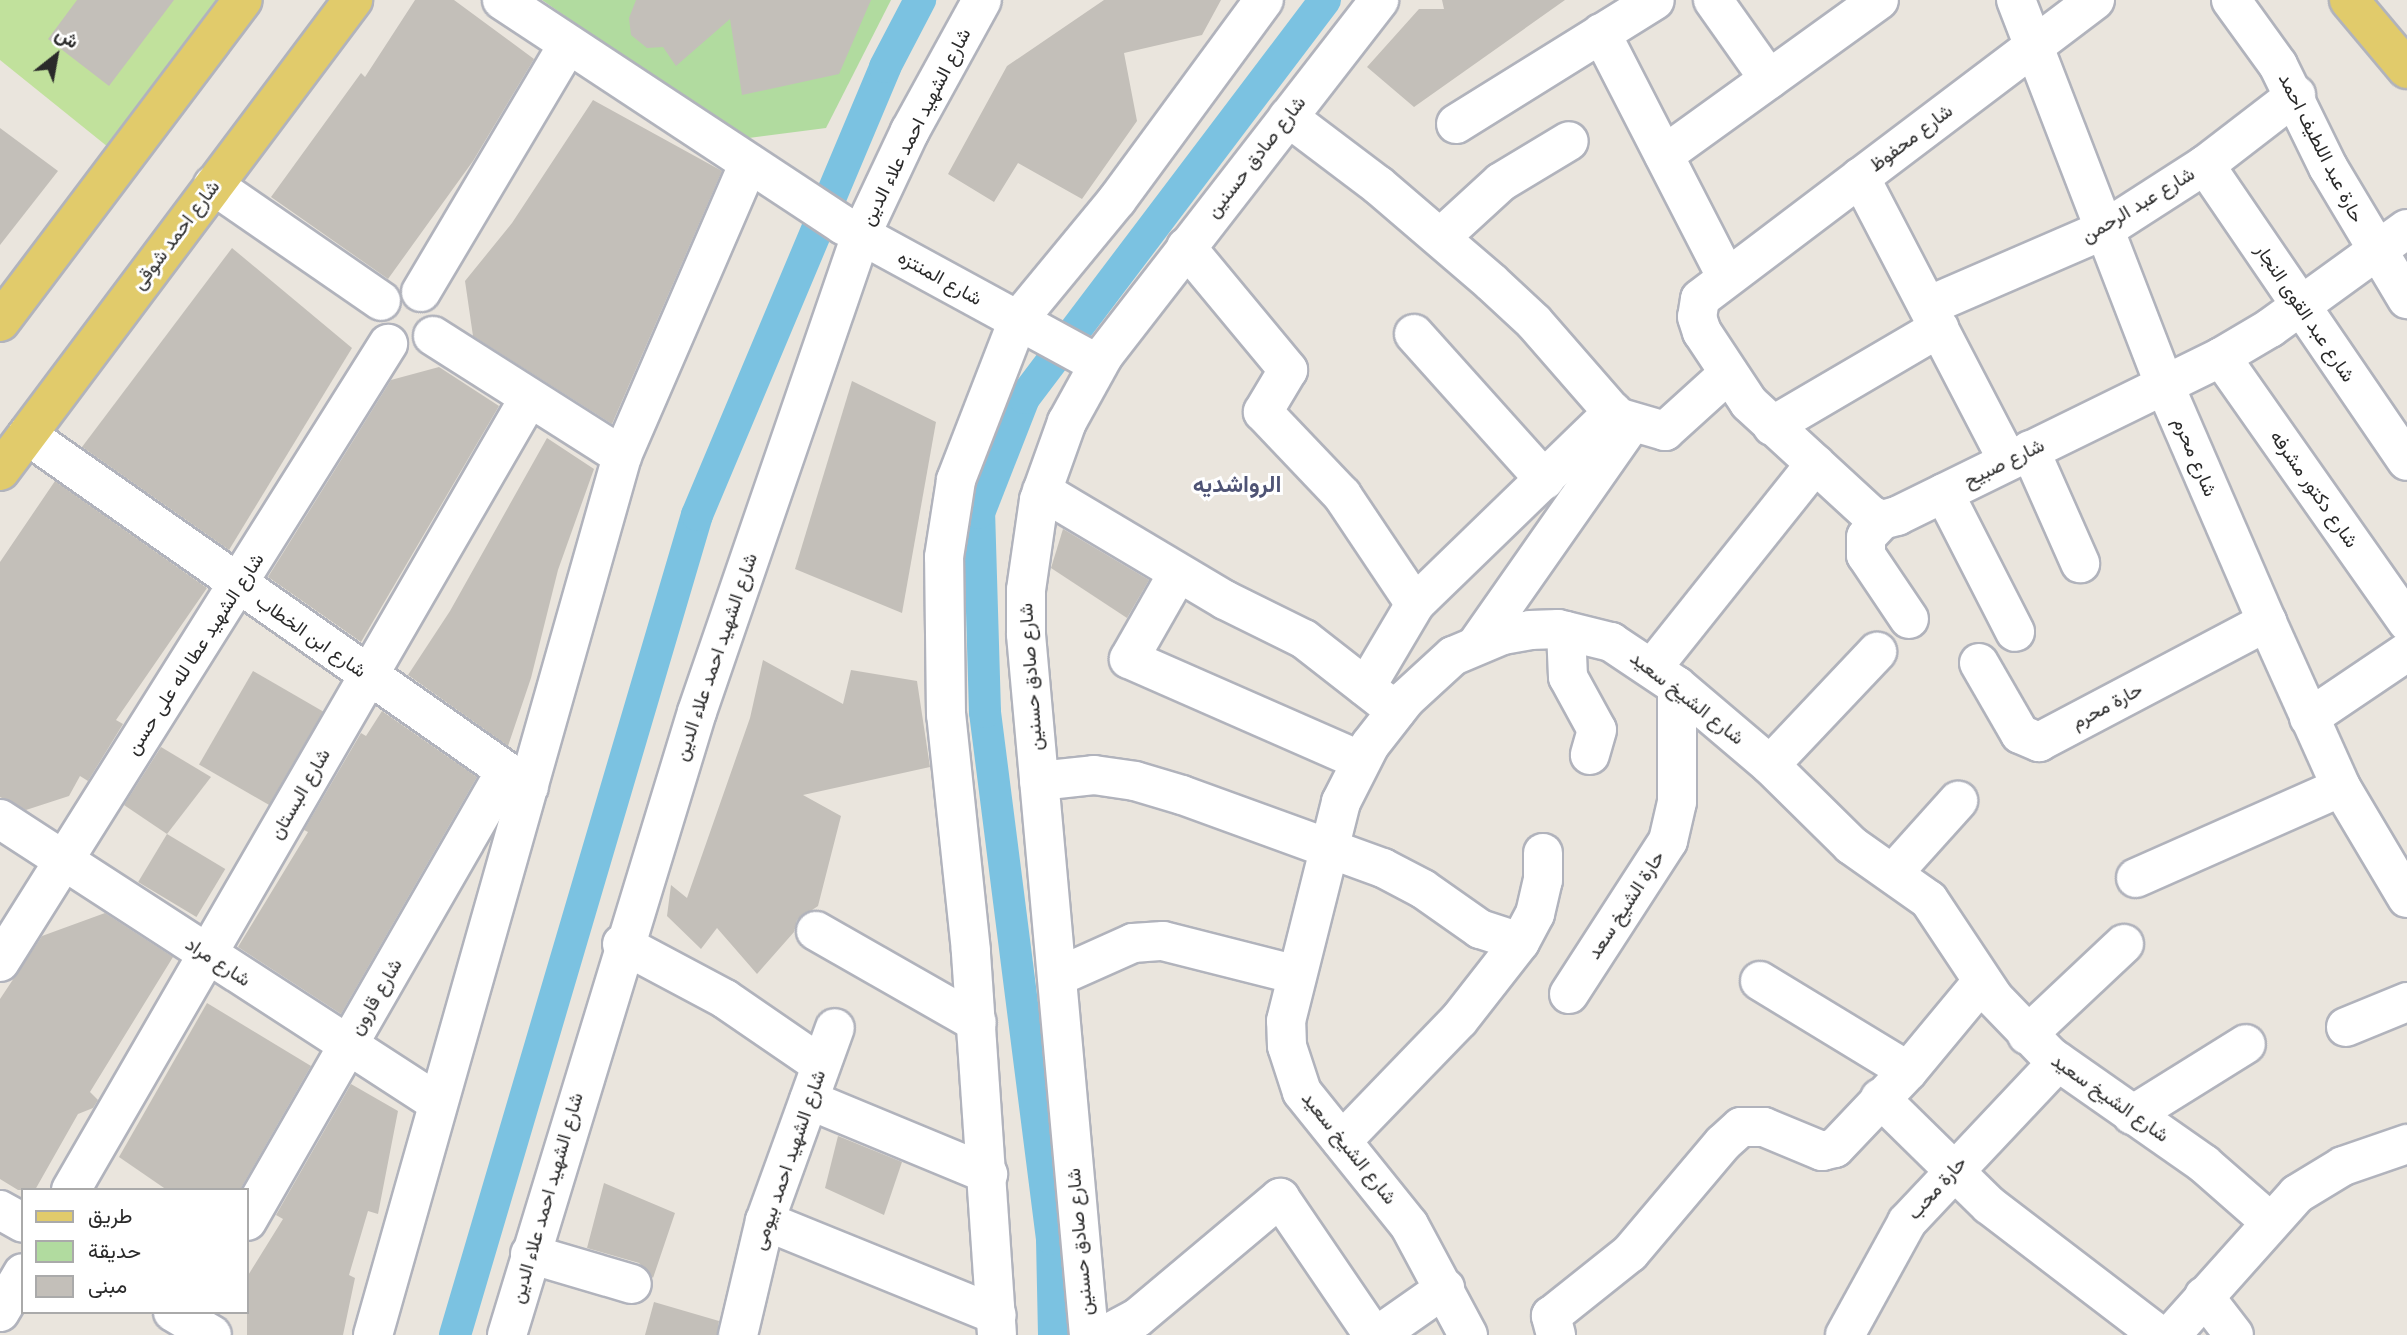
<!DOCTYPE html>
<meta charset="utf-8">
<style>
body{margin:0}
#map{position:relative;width:2407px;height:1335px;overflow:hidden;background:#eae5dd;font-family:Poppins,Vazirmatn,sans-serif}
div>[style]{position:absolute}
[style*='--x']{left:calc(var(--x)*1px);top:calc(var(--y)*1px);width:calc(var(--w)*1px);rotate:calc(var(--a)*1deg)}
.green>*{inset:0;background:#b1db9f}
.pitch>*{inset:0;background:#c1e19c}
.canal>*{height:32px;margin:-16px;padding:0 16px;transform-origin:16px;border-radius:16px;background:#7bc2e1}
.building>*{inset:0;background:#c3bfb9;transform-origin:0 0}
.roads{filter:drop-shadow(2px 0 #b1b3bc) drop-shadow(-2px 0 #b1b3bc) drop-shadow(0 2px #b1b3bc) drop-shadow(0 -2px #b1b3bc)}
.minor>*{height:38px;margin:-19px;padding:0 19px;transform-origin:19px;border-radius:19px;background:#fff}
.major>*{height:38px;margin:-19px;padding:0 19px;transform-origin:19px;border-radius:19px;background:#e1cb6b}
span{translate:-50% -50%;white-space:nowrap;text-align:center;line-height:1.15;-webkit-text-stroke:6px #fff;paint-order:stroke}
.street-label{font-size:19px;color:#2a2a2a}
.quarter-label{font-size:23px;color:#4f5475;font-weight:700}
.legend{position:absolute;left:21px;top:1188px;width:228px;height:126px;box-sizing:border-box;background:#fff;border:2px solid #aaa;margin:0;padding:9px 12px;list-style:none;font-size:21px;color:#2a2a2a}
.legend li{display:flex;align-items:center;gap:14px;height:35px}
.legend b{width:35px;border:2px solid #aaa}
.north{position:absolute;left:21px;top:21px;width:70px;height:70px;-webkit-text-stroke:5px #fff;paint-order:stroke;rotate:31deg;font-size:19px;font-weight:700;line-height:28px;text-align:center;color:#2a2a2a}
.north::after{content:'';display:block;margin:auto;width:24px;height:32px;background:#2a2a2a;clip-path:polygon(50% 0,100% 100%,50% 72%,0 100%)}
</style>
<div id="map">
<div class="green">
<i style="clip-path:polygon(542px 0,891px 0,826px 128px,741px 139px)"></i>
</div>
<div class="pitch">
<i style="clip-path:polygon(0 0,220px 0,108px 147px,0 60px)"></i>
</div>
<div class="canal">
<i style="--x:455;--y:1335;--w:855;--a:-73.56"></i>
<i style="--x:697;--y:515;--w:486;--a:-67.2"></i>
<i style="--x:885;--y:67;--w:76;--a:-62.4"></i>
<i style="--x:1054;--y:1335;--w:96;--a:-91.2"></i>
<i style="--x:1052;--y:1239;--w:531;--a:-97.25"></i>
<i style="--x:985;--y:712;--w:199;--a:-91.7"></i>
<i style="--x:979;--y:513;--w:123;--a:-68.6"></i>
<i style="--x:1024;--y:398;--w:499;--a:-52.9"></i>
</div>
<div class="building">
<i style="clip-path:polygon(77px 0,174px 0,109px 86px,48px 39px)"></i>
<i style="clip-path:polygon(415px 0,454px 0,534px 59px,473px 161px,388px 279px,271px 197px,361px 73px,365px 77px)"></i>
<i style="clip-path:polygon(636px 0,871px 0,839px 74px,742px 95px,730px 19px,676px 66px,663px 47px,647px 48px,631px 35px,629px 18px)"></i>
<i style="clip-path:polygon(1104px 0,1221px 0,1202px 35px,1124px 53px,1137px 121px,1082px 199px,1018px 163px,994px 202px,948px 174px,1007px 66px)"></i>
<i style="clip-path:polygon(1442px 0,1565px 0,1414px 107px,1367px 67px,1419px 9px,1444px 9px)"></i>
<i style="clip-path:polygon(593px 100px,722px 171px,612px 424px,473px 336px,465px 281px,512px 223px)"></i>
<i style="clip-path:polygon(0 128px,58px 171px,0 245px)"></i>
<i style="clip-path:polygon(232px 248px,352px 348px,229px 550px,82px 447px)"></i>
<i style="clip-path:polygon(439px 367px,499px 406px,361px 642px,268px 577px,391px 380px)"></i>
<i style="clip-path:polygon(852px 381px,936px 422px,902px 613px,795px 569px)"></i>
<i style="clip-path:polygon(547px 438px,594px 469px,558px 570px,531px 678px,508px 746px,408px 675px,450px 611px)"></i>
<i style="clip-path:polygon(55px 481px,207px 588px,116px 720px,123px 724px,88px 781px,80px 776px,69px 796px,26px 810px,0 797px,0 562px)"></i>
<i style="clip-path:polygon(1063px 529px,1149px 580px,1127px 618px,1051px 568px)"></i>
<i style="clip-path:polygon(763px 660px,843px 704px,851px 670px,917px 681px,930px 767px,803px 795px,841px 816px,818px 906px,797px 920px,794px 932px,757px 974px,717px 928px,701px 949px,667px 916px,671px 885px,687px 898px,750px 718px)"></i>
<i style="left:253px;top:671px;width:81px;height:108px;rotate:30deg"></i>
<i style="clip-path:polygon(382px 711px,477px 777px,341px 1014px,238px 947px,308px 832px,304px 830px,361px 733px,366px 736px)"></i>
<i style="clip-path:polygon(161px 747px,211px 777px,167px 834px,124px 805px)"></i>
<i style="left:167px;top:834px;width:68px;height:56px;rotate:31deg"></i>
<i style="clip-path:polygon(105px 913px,173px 957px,90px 1092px,98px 1100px,93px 1108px,78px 1114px,35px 1190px,18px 1190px,0 1179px,0 999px,42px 936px)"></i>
<i style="clip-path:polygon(207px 1003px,311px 1066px,240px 1190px,167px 1190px,119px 1157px)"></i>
<i style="clip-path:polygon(351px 1084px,398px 1111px,378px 1214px,368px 1211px,349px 1275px,355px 1278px,343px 1335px,247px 1335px,247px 1277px,283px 1219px,276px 1215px)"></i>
<i style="clip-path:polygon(838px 1136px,902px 1162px,884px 1215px,825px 1188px)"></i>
<i style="clip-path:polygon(604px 1183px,675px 1213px,653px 1278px,639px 1263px,587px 1248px)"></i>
<i style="clip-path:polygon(654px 1302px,719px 1321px,717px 1335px,645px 1335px)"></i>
</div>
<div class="roads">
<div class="minor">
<i style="--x:502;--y:0;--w:409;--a:33.4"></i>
<i style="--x:843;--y:225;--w:290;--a:28.6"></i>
<i style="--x:1713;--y:0;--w:97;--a:54.7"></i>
<i style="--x:2016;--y:0;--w:412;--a:68.9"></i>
<i style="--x:2164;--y:384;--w:259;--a:66.6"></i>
<i style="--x:2267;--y:622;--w:181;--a:65.8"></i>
<i style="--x:2341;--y:787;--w:129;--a:59.3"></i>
<i style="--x:2095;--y:0;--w:495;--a:142.9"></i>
<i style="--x:1700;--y:299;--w:18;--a:99"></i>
<i style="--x:1697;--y:317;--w:16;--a:72"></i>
<i style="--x:1702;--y:332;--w:85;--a:56.5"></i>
<i style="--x:1749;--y:403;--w:166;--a:42.6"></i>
<i style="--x:1871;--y:515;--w:12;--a:24"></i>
<i style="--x:1882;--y:520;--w:16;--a:-15"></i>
<i style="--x:1897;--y:516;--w:361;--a:-26.1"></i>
<i style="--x:2221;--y:357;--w:57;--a:-30.6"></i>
<i style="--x:2270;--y:328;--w:169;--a:-35.9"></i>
<i style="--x:2231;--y:0;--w:80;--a:54.1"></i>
<i style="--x:2278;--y:65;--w:114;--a:63.9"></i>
<i style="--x:2328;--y:167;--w:154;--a:59.1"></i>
<i style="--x:1601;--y:33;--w:273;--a:62.8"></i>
<i style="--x:1288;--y:117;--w:113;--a:37.1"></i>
<i style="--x:1378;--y:185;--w:149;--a:40.6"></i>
<i style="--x:1491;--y:282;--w:59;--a:42.9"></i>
<i style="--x:1534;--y:322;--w:126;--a:48.9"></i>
<i style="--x:1617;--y:417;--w:50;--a:16.3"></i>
<i style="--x:1665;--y:431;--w:86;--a:-42.2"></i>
<i style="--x:1456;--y:124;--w:234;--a:-31.9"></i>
<i style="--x:1664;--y:155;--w:265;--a:-35.8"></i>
<i style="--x:2205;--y:165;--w:358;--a:55.7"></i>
<i style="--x:1860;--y:177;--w:320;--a:62.5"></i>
<i style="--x:213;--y:185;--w:204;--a:34.6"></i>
<i style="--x:1441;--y:237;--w:81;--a:-42.5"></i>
<i style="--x:1501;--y:182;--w:79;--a:-31.1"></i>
<i style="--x:1186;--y:247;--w:160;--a:50.3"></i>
<i style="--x:1288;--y:370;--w:49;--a:120.8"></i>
<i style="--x:1263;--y:412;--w:115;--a:46.4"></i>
<i style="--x:1342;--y:495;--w:131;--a:56.2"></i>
<i style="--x:421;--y:292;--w:288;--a:-59.3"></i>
<i style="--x:1928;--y:306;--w:192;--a:-23.4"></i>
<i style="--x:2104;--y:230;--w:120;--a:-32.8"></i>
<i style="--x:2205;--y:165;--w:115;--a:-37.6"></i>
<i style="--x:1414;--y:334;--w:196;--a:48.1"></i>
<i style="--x:433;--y:336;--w:224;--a:32.4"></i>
<i style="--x:2221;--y:357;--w:324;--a:54.9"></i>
<i style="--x:1772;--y:426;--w:194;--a:-30.4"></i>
<i style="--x:27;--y:435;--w:613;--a:35.04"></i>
<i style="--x:2030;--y:450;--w:124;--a:66.1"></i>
<i style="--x:1042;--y:491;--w:213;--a:30.8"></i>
<i style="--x:1225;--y:600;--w:88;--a:26.3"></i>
<i style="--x:1304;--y:639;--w:117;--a:38"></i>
<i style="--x:1944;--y:493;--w:156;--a:62.9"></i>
<i style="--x:1882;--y:520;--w:23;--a:133"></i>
<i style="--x:1866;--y:537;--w:18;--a:90"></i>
<i style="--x:1866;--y:555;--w:77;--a:56.1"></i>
<i style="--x:1178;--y:573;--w:99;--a:119.7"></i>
<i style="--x:1129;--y:659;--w:253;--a:23.7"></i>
<i style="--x:1566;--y:631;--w:46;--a:87.5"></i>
<i style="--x:1568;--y:677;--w:60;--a:61.3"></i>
<i style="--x:1597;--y:730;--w:26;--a:106"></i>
<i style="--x:1477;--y:644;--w:269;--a:-55"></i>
<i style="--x:1979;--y:663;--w:82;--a:60"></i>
<i style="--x:2020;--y:734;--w:21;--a:23"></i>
<i style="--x:2039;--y:742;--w:258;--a:-27.8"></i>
<i style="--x:1653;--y:667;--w:260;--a:-51.4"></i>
<i style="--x:1366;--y:687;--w:96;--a:-59.4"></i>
<i style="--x:1415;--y:604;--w:276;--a:-44.1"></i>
<i style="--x:2309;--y:718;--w:118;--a:-34"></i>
<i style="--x:1770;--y:765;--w:156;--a:-46.6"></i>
<i style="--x:1039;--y:781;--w:55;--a:-6.2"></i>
<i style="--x:1094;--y:775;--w:41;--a:8.3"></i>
<i style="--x:1135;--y:781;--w:49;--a:16.6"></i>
<i style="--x:1182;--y:795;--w:214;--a:20"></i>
<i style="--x:1383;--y:868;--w:45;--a:27.7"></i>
<i style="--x:1423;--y:889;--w:70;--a:35.1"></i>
<i style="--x:1480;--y:929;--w:42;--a:18"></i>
<i style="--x:0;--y:819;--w:522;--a:32.96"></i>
<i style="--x:1894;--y:872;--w:96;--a:-48"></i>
<i style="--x:2136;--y:878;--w:224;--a:-23.9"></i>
<i style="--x:816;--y:931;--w:185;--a:29.7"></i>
<i style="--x:622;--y:944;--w:117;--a:28.1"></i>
<i style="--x:725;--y:999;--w:116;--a:34.5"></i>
<i style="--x:0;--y:962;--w:730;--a:-57.88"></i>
<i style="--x:1057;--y:977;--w:83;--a:-24.1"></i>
<i style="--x:1133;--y:943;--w:30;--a:-4"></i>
<i style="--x:1163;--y:941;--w:138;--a:14.2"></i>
<i style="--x:1760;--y:981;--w:173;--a:31.3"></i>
<i style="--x:1569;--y:994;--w:182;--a:-57.1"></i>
<i style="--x:1668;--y:841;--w:40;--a:-77"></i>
<i style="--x:1677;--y:802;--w:116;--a:-90"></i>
<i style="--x:2346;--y:1027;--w:66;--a:-22.3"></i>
<i style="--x:2027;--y:1035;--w:133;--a:-43.2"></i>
<i style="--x:1880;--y:1098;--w:153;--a:44.5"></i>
<i style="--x:1989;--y:1205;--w:214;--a:37.4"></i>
<i style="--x:809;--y:1100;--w:194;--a:22.5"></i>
<i style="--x:2132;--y:1115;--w:134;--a:-31.9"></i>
<i style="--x:1342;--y:1141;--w:168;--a:-46"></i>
<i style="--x:1459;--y:1020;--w:99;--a:-52"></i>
<i style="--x:1520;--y:942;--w:32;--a:-62"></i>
<i style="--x:1535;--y:914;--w:35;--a:-77"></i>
<i style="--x:1543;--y:880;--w:27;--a:-90"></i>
<i style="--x:71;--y:1190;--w:915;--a:-59.96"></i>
<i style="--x:0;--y:1210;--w:26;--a:29"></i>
<i style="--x:247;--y:1221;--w:518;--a:-60.12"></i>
<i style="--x:765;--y:1221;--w:250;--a:22.1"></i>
<i style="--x:530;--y:1254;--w:106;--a:16.4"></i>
<i style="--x:2204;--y:1296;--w:49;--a:52.4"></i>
<i style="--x:0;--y:1312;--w:45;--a:-59.5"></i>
<i style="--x:173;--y:1312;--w:45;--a:30.5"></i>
<i style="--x:373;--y:1335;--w:914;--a:-74.18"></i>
<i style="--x:622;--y:456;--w:319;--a:-66.6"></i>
<i style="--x:507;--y:1335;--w:651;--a:-73.04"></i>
<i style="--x:697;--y:712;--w:504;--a:-71.03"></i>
<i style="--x:861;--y:235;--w:115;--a:-64.8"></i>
<i style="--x:910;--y:131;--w:149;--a:-61.2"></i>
<i style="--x:738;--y:1335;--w:117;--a:-76.7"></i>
<i style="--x:765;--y:1221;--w:205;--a:-70.1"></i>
<i style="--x:997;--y:1335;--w:385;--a:-93.9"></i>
<i style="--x:971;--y:951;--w:237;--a:-96"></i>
<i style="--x:946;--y:715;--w:158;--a:-90.7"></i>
<i style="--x:944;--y:557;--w:78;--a:-81.1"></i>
<i style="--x:956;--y:480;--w:172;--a:-68.8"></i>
<i style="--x:1018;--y:320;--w:156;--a:-50.5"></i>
<i style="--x:1117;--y:200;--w:248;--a:-53.7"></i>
<i style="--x:1089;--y:1335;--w:704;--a:-95.14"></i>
<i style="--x:1026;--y:634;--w:44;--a:-90"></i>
<i style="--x:1026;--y:590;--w:91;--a:-81.8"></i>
<i style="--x:1039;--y:500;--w:83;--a:-70.3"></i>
<i style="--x:1067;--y:422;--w:77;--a:-61.1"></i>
<i style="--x:1104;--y:355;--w:449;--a:-52.2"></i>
<i style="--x:1105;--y:1335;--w:36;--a:-28"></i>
<i style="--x:1137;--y:1318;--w:187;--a:-40"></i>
<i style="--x:1280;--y:1198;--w:166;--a:55.8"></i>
<i style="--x:1378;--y:1335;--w:82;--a:-35"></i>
<i style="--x:1468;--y:1335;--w:125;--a:-118.2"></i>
<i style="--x:1409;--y:1225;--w:171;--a:-128.8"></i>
<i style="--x:1302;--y:1092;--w:48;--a:-108.1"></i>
<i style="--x:1287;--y:1046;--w:25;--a:-92"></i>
<i style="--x:1286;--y:1021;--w:226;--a:-75.9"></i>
<i style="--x:1341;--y:802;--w:64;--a:-63"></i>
<i style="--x:1370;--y:745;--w:58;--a:-52"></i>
<i style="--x:1406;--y:699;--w:64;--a:-42.5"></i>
<i style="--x:1453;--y:656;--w:54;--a:-22.8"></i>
<i style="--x:1503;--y:635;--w:27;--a:-10"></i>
<i style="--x:1530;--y:630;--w:28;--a:-2"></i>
<i style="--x:1558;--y:629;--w:55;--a:13.8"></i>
<i style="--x:1611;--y:642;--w:79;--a:33.7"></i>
<i style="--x:1677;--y:686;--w:122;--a:40.3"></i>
<i style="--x:1770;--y:765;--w:114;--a:44.6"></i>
<i style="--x:1851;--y:845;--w:95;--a:35.2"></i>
<i style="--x:1929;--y:900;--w:118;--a:56.4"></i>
<i style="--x:1994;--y:998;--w:81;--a:46"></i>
<i style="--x:2050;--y:1056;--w:188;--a:35"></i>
<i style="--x:2204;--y:1164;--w:86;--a:41.2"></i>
<i style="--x:1556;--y:1335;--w:20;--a:-105"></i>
<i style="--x:1551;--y:1316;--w:101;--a:-38.6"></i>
<i style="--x:1630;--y:1253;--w:144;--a:-49.8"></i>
<i style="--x:1723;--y:1143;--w:24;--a:-42"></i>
<i style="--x:1741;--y:1127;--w:23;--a:0"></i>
<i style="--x:1764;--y:1127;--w:63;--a:22.5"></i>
<i style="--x:1822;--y:1151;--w:13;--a:-13"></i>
<i style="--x:1835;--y:1148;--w:106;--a:-46.5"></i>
<i style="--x:1908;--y:1071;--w:116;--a:-50.3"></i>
<i style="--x:1845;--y:1335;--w:129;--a:-61.2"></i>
<i style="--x:1907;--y:1222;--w:220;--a:-46.7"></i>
<i style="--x:2171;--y:1335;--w:189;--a:-48.2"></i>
<i style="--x:2297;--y:1194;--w:54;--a:-31.3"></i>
<i style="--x:2343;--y:1166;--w:68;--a:-19"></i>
</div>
<div class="major">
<i style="--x:2349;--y:0;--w:90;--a:50"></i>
<i style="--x:0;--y:322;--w:403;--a:-53"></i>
<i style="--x:0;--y:471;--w:589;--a:-53.15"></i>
</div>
</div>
<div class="street-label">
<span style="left:916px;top:127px;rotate:-63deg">شارع الشهيد احمد علاء الدين</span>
<span style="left:1911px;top:138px;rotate:-37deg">شارع محفوظ</span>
<span style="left:2321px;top:148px;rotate:63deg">حارة عبد اللطيف احمد</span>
<span style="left:1256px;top:157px;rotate:-52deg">شارع صادق حسنين</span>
<span style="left:2138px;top:205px;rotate:-31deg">شارع عبد الرحمن</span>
<span style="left:176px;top:235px;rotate:-53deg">شارع احمد شوقى</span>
<span style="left:940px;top:278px;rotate:29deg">شارع المنتزه</span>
<span style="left:2305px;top:313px;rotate:56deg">شارع عبد القوى النجار</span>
<span style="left:2195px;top:457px;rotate:67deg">شارع محرم</span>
<span style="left:2004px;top:463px;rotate:-26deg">شارع صبيح</span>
<span style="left:2314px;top:489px;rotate:55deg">شارع دكتور مشرفه</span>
<span style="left:311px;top:636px;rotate:35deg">شارع ابن الخطاب</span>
<span style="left:195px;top:654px;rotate:-57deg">شارع الشهيد عطا لله على حسن</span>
<span style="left:716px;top:657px;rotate:-71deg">شارع الشهيد احمد علاء الدين</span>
<span style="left:1031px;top:677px;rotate:-94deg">شارع صادق حسنين</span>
<span style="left:1687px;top:698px;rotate:38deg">شارع الشيخ سعيد</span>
<span style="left:2107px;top:706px;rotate:-28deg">حارة محرم</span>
<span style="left:300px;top:794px;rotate:-60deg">شارع البستان</span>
<span style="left:1626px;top:905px;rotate:-57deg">حارة الشيخ سعد</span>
<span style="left:218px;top:962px;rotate:33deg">شارع مراد</span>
<span style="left:376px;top:997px;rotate:-60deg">شارع قارون</span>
<span style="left:2110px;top:1098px;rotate:35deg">شارع الشيخ سعيد</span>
<span style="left:1349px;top:1148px;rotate:51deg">شارع الشيخ سعيد</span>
<span style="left:789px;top:1160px;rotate:-71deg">شارع الشهيد احمد بيومى</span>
<span style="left:1937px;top:1188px;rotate:-48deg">حارة محب</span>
<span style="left:547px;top:1198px;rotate:-74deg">شارع الشهيد احمد علاء الدين</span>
<span style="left:1080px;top:1242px;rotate:-95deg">شارع صادق حسنين</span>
</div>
<div class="quarter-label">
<span style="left:1237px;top:484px">الرواشديه</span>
</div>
<ul class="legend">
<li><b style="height:9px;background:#e1cb6b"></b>طريق</li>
<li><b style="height:19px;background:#b1db9f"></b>حديقة</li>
<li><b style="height:19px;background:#c3bfb9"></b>مبنى</li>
</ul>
<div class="north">ش</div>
</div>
